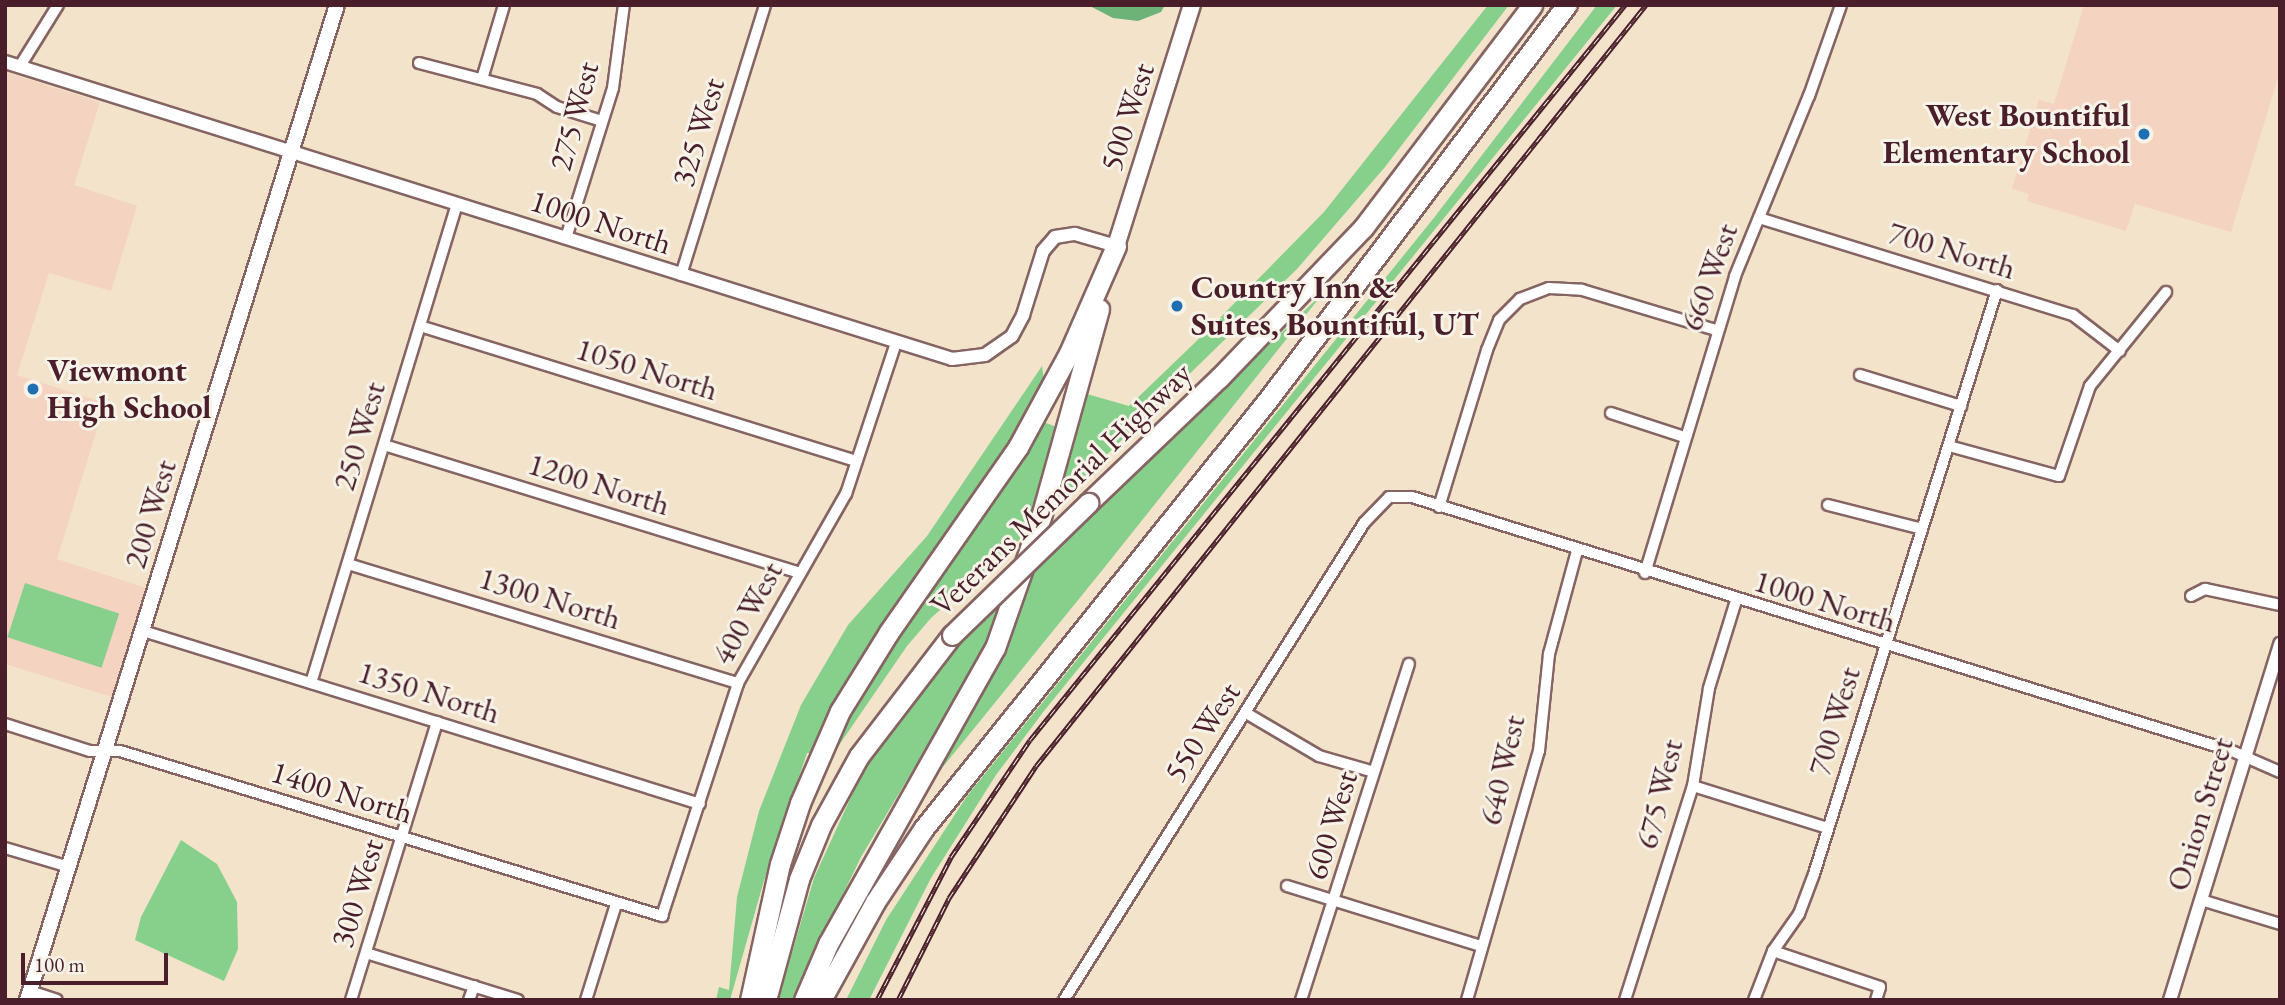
<!DOCTYPE html>
<style>
body{margin:0}
#map{position:relative;width:2285px;height:1005px;overflow:hidden;background:#f2e3ca;font-family:"EB Garamond",serif}
div>[style]{position:absolute}
[style*='--x']{left:calc(var(--x)*1px);top:calc(var(--y)*1px);width:calc(var(--w)*1px);rotate:calc(var(--a)*1deg)}
.built>*{inset:0;background:#f4d3c0}
.green>*{inset:0;background:#87d08b;transform-origin:0 0}
.forest>*{inset:0;background:#6db277}
.roads{filter:drop-shadow(2px 0 #856463) drop-shadow(-2px 0 #856463) drop-shadow(0 2px #856463) drop-shadow(0 -2px #856463)}
.minor>*{height:10px;margin:-5px;padding:0 5px;transform-origin:5px;border-radius:5px;background:#fff}
.tertiary>*{height:12px;margin:-6px;padding:0 6px;transform-origin:6px;border-radius:6px;background:#fff}
.secondary>*{height:14px;margin:-7px;padding:0 7px;transform-origin:7px;border-radius:7px;background:#fff}
.primary>*{height:16px;margin:-8px;padding:0 8px;transform-origin:8px;border-radius:8px;background:#fff}
.motorway>*{height:19px;margin:-9.5px;padding:0 9.5px;transform-origin:9.5px;border-radius:9.5px;background:#fff}
.rail>*{height:5px;margin-top:-2.5px;transform-origin:0;background:repeating-linear-gradient(90deg,#f7f3e8 0 8px,#4a1f2b 0 16px);box-sizing:border-box;border-block:2px solid #4a1f2b}
.bridges{filter:drop-shadow(2px 0 #856463) drop-shadow(-2px 0 #856463) drop-shadow(0 2px #856463) drop-shadow(0 -2px #856463)}
.motorway-bridge>*{height:19px;margin:-9.5px;padding:0 9.5px;transform-origin:9.5px;border-radius:9.5px;background:#fff}
.dots>*{width:19px;height:19px;translate:-50% -50%;box-sizing:border-box;border:4px solid #f7f3e8;border-radius:50%}
span{translate:-50% -50%;white-space:nowrap;text-align:center;line-height:1.15;-webkit-text-stroke:6px #f7f3e8;paint-order:stroke}
.street-label{font-size:32px;color:#4a1f2b}
.poi-label{font-size:32px;color:#4a1f2b;font-weight:700}
.right{translate:-100% -50%;text-align:right}
.left{translate:0 -50%;text-align:left}
.frame{position:absolute;inset:0;border:7px solid #4a1f2b;pointer-events:none}
.scale{position:absolute;left:21px;top:953px;width:147px;height:32px;box-sizing:border-box;border:4px solid #4a1f2b;border-top:0;padding-left:9px;font-size:21px;line-height:24px;white-space:nowrap;color:#4a1f2b;-webkit-text-stroke:5px #f7f3e8;paint-order:stroke}
</style>
<div id="map">
<div class="built">
<i style="clip-path:polygon(2084px 5px,2280px 5px,2280px 71px,2231px 232px,2135px 204px,2126px 231px,2027px 201px,2029px 194px,2012px 189px,2039px 100px,2054px 104px)"></i>
<i style="clip-path:polygon(5px 72px,100px 102px,74px 185px,137px 206px,111px 291px,49px 273px,17px 375px,105px 403px,57px 559px,146px 588px,112px 697px,5px 664px)"></i>
</div>
<div class="green">
<i style="clip-path:polygon(1488px 5px,1509px 5px,1385px 167px,1297px 269px,1051px 509px,1087px 394px,1129px 406px,1208px 330px,1324px 212px)"></i>
<i style="clip-path:polygon(1597px 5px,1617px 5px,1044px 711px,996px 775px,931px 878px,869px 1000px,846px 1000px,886px 920px,967px 796px,1433px 219px)"></i>
<i style="clip-path:polygon(1324px 292px,1104px 568px,929px 784px,1009px 634px,1032px 572px)"></i>
<i style="clip-path:polygon(1042px 366px,1044px 380px,1017px 433px,859px 662px,812px 753px,807px 753px,763px 884px,730px 1000px,716px 1000px,719px 987px,729px 990px,737px 897px,759px 811px,801px 705px,848px 625px,927px 536px)"></i>
<i style="clip-path:polygon(1043px 422px,1060px 428px,1028px 532px,931px 618px,907px 646px,822px 770px,883px 658px)"></i>
<i style="left:25px;top:583px;width:99px;height:57px;rotate:18deg"></i>
<i style="clip-path:polygon(1008px 594px,993px 633px,932px 745px,929px 743px,861px 857px,792px 1000px,778px 1000px,814px 878px,862px 773px,894px 722px,953px 649px)"></i>
<i style="clip-path:polygon(181px 840px,217px 864px,237px 902px,238px 949px,224px 981px,135px 940px,141px 917px)"></i>
</div>
<div class="forest">
<i style="clip-path:polygon(1088px 5px,1165px 5px,1161px 12px,1138px 21px,1113px 18px)"></i>
</div>
<div class="roads">
<div class="minor">
<i style="--x:419;--y:63;--w:122;--a:14.7"></i>
<i style="--x:537;--y:94;--w:24;--a:33"></i>
<i style="--x:557;--y:107;--w:47;--a:17.3"></i>
<i style="--x:20;--y:66;--w:72;--a:-58.1"></i>
<i style="--x:482;--y:79;--w:77;--a:-73.4"></i>
<i style="--x:1759;--y:218;--w:329;--a:17.2"></i>
<i style="--x:2073;--y:315;--w:59;--a:37.5"></i>
<i style="--x:566;--y:238;--w:157;--a:-72.6"></i>
<i style="--x:613;--y:88;--w:84;--a:-82.5"></i>
<i style="--x:681;--y:275;--w:283;--a:-72.7"></i>
<i style="--x:420;--y:326;--w:457;--a:17.2"></i>
<i style="--x:1860;--y:375;--w:106;--a:17.1"></i>
<i style="--x:1611;--y:413;--w:77;--a:18.2"></i>
<i style="--x:384;--y:445;--w:434;--a:17.1"></i>
<i style="--x:1949;--y:446;--w:114;--a:15.3"></i>
<i style="--x:2059;--y:476;--w:95;--a:-71"></i>
<i style="--x:2090;--y:386;--w:121;--a:-51"></i>
<i style="--x:1828;--y:505;--w:97;--a:14.3"></i>
<i style="--x:1439;--y:507;--w:164;--a:-73"></i>
<i style="--x:1487;--y:350;--w:32;--a:-68"></i>
<i style="--x:1499;--y:320;--w:30;--a:-45"></i>
<i style="--x:1520;--y:299;--w:31;--a:-21"></i>
<i style="--x:1549;--y:288;--w:33;--a:3"></i>
<i style="--x:1582;--y:290;--w:140;--a:16.6"></i>
<i style="--x:348;--y:564;--w:408;--a:17"></i>
<i style="--x:1645;--y:573;--w:310;--a:-73.1"></i>
<i style="--x:1735;--y:276;--w:195;--a:-67.7"></i>
<i style="--x:1809;--y:96;--w:96;--a:-70.6"></i>
<i style="--x:2191;--y:596;--w:16;--a:-27"></i>
<i style="--x:2205;--y:589;--w:77;--a:12"></i>
<i style="--x:143;--y:631;--w:583;--a:17.25"></i>
<i style="--x:311;--y:683;--w:501;--a:-73.05"></i>
<i style="--x:1246;--y:713;--w:85;--a:30.5"></i>
<i style="--x:1319;--y:756;--w:57;--a:16.2"></i>
<i style="--x:5;--y:724;--w:89;--a:17.6"></i>
<i style="--x:90;--y:751;--w:30;--a:0"></i>
<i style="--x:120;--y:751;--w:567;--a:16.93"></i>
<i style="--x:662;--y:916;--w:245;--a:-71.9"></i>
<i style="--x:738;--y:683;--w:218;--a:-60.3"></i>
<i style="--x:846;--y:494;--w:159;--a:-71.7"></i>
<i style="--x:1693;--y:786;--w:141;--a:17.3"></i>
<i style="--x:5;--y:848;--w:67;--a:16.5"></i>
<i style="--x:1287;--y:886;--w:203;--a:17.2"></i>
<i style="--x:2201;--y:900;--w:83;--a:16.9"></i>
<i style="--x:1773;--y:951;--w:113;--a:18.6"></i>
<i style="--x:1880;--y:987;--w:14;--a:107"></i>
<i style="--x:366;--y:953;--w:159;--a:17.2"></i>
<i style="--x:30;--y:991;--w:28;--a:18"></i>
<i style="--x:351;--y:1000;--w:291;--a:-72.8"></i>
<i style="--x:469;--y:1000;--w:15;--a:-70"></i>
<i style="--x:586;--y:1000;--w:101;--a:-72.6"></i>
<i style="--x:1064;--y:1000;--w:563;--a:-57.83"></i>
<i style="--x:1364;--y:523;--w:36;--a:-46"></i>
<i style="--x:1389;--y:497;--w:23;--a:0"></i>
<i style="--x:1412;--y:497;--w:858;--a:17.21"></i>
<i style="--x:2232;--y:751;--w:52;--a:23.6"></i>
<i style="--x:1301;--y:1000;--w:353;--a:-72.2"></i>
<i style="--x:1467;--y:1000;--w:259;--a:-73.9"></i>
<i style="--x:1539;--y:751;--w:98;--a:-84.1"></i>
<i style="--x:1549;--y:654;--w:107;--a:-74.8"></i>
<i style="--x:1625;--y:1000;--w:225;--a:-72.4"></i>
<i style="--x:1693;--y:786;--w:99;--a:-80.7"></i>
<i style="--x:1709;--y:688;--w:91;--a:-72.8"></i>
<i style="--x:1754;--y:1000;--w:53;--a:-68.8"></i>
<i style="--x:1773;--y:951;--w:45;--a:-54.9"></i>
<i style="--x:1799;--y:914;--w:43;--a:-69.4"></i>
<i style="--x:1814;--y:874;--w:612;--a:-72.6"></i>
</div>
<div class="tertiary">
<i style="--x:5;--y:62;--w:992;--a:17.41"></i>
<i style="--x:952;--y:359;--w:33;--a:-7"></i>
<i style="--x:985;--y:355;--w:33;--a:-35"></i>
<i style="--x:1012;--y:336;--w:24;--a:-62"></i>
<i style="--x:1023;--y:315;--w:67;--a:-72.6"></i>
<i style="--x:1043;--y:251;--w:18;--a:-49"></i>
<i style="--x:1055;--y:237;--w:20;--a:-9"></i>
<i style="--x:1075;--y:234;--w:43;--a:16.3"></i>
<i style="--x:2170;--y:1000;--w:373;--a:-72.8"></i>
</div>
<div class="secondary">
<i style="--x:27;--y:1000;--w:1042;--a:-72.7"></i>
</div>
<div class="primary">
<i style="--x:1116;--y:246;--w:253;--a:-72.5"></i>
</div>
<div class="motorway">
<i style="--x:1088;--y:503;--w:181;--a:-43.7"></i>
<i style="--x:1219;--y:378;--w:208;--a:-46.2"></i>
<i style="--x:1363;--y:228;--w:280;--a:-52.8"></i>
<i style="--x:750;--y:1000;--w:139;--a:-77.6"></i>
<i style="--x:780;--y:864;--w:64;--a:-71.8"></i>
<i style="--x:800;--y:803;--w:100;--a:-66.5"></i>
<i style="--x:840;--y:711;--w:93;--a:-58.2"></i>
<i style="--x:889;--y:632;--w:226;--a:-55.1"></i>
<i style="--x:1018;--y:447;--w:107;--a:-61.5"></i>
<i style="--x:1069;--y:353;--w:117;--a:-66.3"></i>
<i style="--x:766;--y:1000;--w:125;--a:-74.7"></i>
<i style="--x:799;--y:879;--w:58;--a:-67.8"></i>
<i style="--x:821;--y:825;--w:79;--a:-61.2"></i>
<i style="--x:859;--y:756;--w:153;--a:-52.5"></i>
<i style="--x:804;--y:1000;--w:61;--a:-66.8"></i>
<i style="--x:828;--y:944;--w:340;--a:-60.6"></i>
<i style="--x:995;--y:648;--w:139;--a:-70.7"></i>
<i style="--x:1041;--y:517;--w:216;--a:-74.4"></i>
<i style="--x:821;--y:1000;--w:112;--a:-61.1"></i>
<i style="--x:875;--y:902;--w:89;--a:-56.5"></i>
<i style="--x:924;--y:828;--w:548;--a:-51.23"></i>
<i style="--x:1267;--y:401;--w:497;--a:-52.9"></i>
</div>
</div>
<div class="rail">
<i style="--x:877;--y:1000;--w:161;--a:-62.6"></i>
<i style="--x:951;--y:857;--w:141;--a:-56"></i>
<i style="--x:1030;--y:740;--w:946;--a:-51.01"></i>
<i style="--x:898;--y:1000;--w:114;--a:-63.4"></i>
<i style="--x:949;--y:898;--w:158;--a:-56.6"></i>
<i style="--x:1036;--y:766;--w:975;--a:-51.29"></i>
</div>
<div class="bridges">
<div class="motorway-bridge">
<i style="--x:952;--y:635;--w:190;--a:-44.1"></i>
</div>
</div>
<div class="dots">
<i style="left:2144px;top:134px;background:#1f6fb2"></i>
<i style="left:1177px;top:306px;background:#1f6fb2"></i>
<i style="left:33px;top:389px;background:#1f6fb2"></i>
</div>
<div class="street-label">
<span style="left:574px;top:116px;rotate:-75deg">275 West</span>
<span style="left:1127px;top:117px;rotate:-72deg">500 West</span>
<span style="left:698px;top:132px;rotate:-73deg">325 West</span>
<span style="left:601px;top:222px;rotate:18deg">1000 North</span>
<span style="left:1952px;top:250px;rotate:17deg">700 North</span>
<span style="left:1709px;top:277px;rotate:-70deg">660 West</span>
<span style="left:647px;top:369px;rotate:17deg">1050 North</span>
<span style="left:359px;top:436px;rotate:-73deg">250 West</span>
<span style="left:599px;top:484px;rotate:17deg">1200 North</span>
<span style="left:1061px;top:489px;rotate:-44deg">Veterans Memorial Highway</span>
<span style="left:150px;top:514px;rotate:-73deg">200 West</span>
<span style="left:550px;top:598px;rotate:17deg">1300 North</span>
<span style="left:1825px;top:601px;rotate:17deg">1000 North</span>
<span style="left:747px;top:613px;rotate:-61deg">400 West</span>
<span style="left:429px;top:692px;rotate:17deg">1350 North</span>
<span style="left:1834px;top:721px;rotate:-73deg">700 West</span>
<span style="left:1202px;top:732px;rotate:-57deg">550 West</span>
<span style="left:1502px;top:770px;rotate:-77deg">640 West</span>
<span style="left:342px;top:792px;rotate:17deg">1400 North</span>
<span style="left:1659px;top:794px;rotate:-76deg">675 West</span>
<span style="left:2200px;top:814px;rotate:-73deg">Onion Street</span>
<span style="left:1331px;top:825px;rotate:-73deg">600 West</span>
<span style="left:357px;top:893px;rotate:-73deg">300 West</span>
</div>
<div class="poi-label">
<span class="right" style="left:2130px;top:134px">West Bountiful<br>Elementary School</span>
<span class="left" style="left:1191px;top:306px">Country Inn &amp;<br>Suites, Bountiful, UT</span>
<span class="left" style="left:47px;top:389px">Viewmont<br>High School</span>
</div>
<div class="frame"></div>
<div class="scale">100 m</div>
</div>
